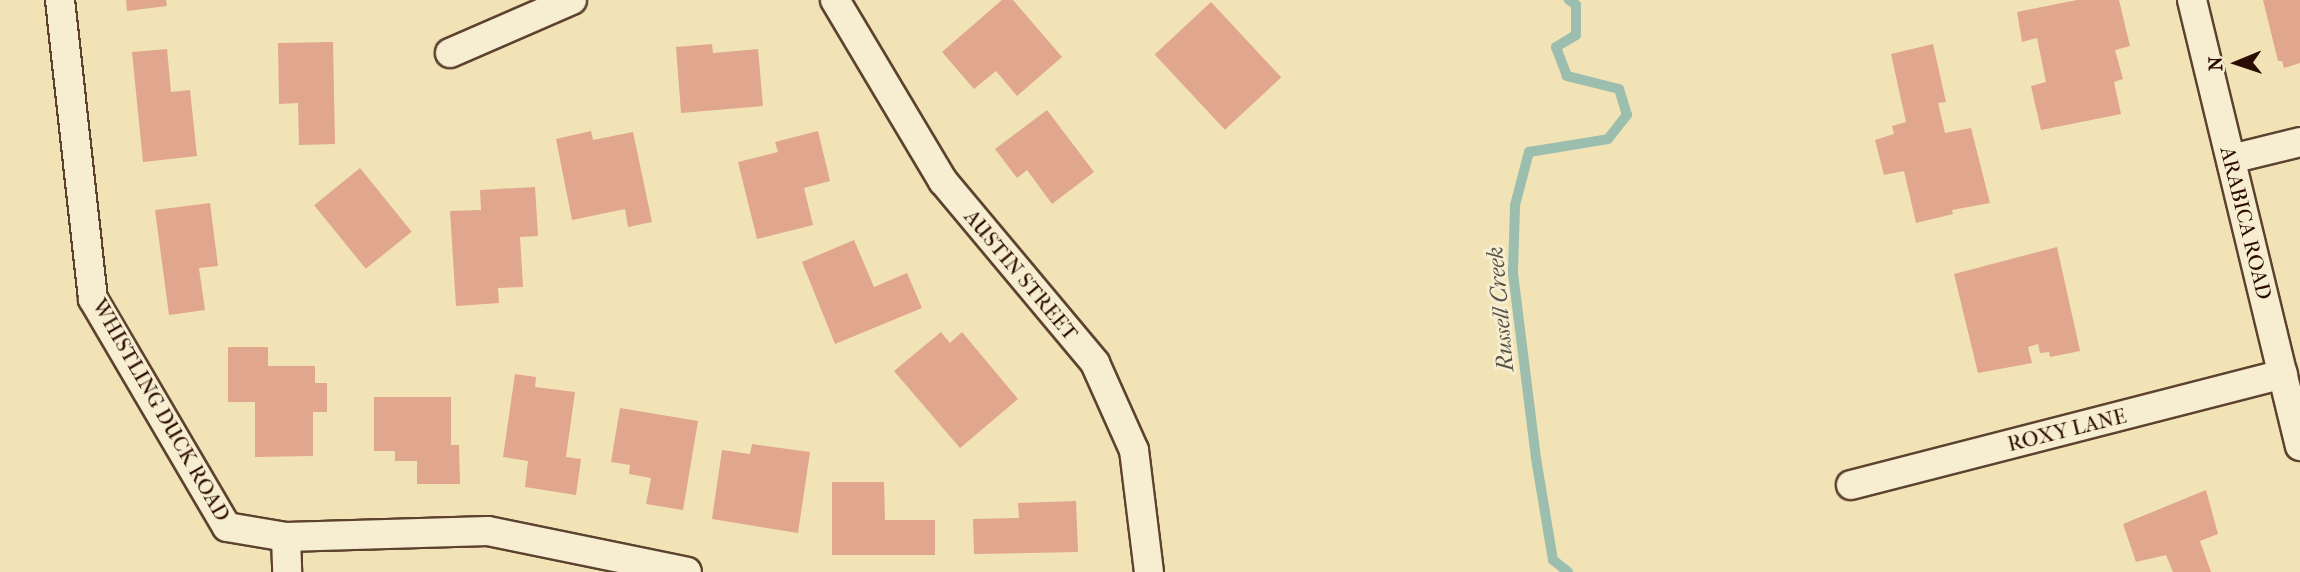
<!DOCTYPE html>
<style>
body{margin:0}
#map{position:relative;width:2300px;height:572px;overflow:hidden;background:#f2e3b6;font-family:"IM FELL French Canon",serif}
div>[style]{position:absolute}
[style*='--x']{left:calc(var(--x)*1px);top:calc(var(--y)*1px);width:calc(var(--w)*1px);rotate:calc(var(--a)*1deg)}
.stream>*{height:10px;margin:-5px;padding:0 5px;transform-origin:5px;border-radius:5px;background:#9bbeaf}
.building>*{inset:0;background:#e0a68e;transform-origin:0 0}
.roads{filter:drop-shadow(2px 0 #5d422f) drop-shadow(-2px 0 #5d422f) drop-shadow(0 2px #5d422f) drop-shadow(0 -2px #5d422f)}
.minor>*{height:28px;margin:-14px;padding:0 14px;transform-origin:14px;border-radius:14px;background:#f7edd0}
span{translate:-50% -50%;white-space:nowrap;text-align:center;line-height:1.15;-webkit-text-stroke:6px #f7edd0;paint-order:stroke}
.street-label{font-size:21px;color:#2b0c02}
.water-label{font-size:23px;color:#585347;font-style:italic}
.north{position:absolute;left:2202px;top:28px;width:70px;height:70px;-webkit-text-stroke:5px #f7edd0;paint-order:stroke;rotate:268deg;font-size:19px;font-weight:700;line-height:28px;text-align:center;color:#2b0c02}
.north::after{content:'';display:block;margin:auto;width:24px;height:32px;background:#2b0c02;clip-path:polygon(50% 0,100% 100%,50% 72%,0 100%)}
</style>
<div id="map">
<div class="stream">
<i style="--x:1568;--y:572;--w:19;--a:-141"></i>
<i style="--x:1553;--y:560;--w:103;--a:-99.5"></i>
<i style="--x:1536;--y:458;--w:186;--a:-97.1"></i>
<i style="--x:1513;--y:273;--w:68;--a:-88.3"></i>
<i style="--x:1515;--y:205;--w:55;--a:-75.2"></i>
<i style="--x:1529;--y:152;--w:80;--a:-9.3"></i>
<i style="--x:1608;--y:139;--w:31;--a:-52"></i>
<i style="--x:1627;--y:115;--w:27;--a:-107"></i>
<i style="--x:1619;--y:89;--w:54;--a:-166"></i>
<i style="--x:1567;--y:76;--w:31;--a:-111"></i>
<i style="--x:1556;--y:47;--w:23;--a:-31"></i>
<i style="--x:1576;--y:35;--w:30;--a:-90"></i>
<i style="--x:1576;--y:5;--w:9;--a:-144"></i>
</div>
<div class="building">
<i style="clip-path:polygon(126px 0,166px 0,167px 6px,127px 11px)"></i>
<i style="clip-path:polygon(1002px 0,1013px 0,1062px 57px,1017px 96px,996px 71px,974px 89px,942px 52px)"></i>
<i style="clip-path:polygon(2077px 0,2119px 0,2130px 46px,2115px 50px,2123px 79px,2114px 82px,2121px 114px,2041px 130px,2031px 86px,2046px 82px,2037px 38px,2022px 42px,2017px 12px)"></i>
<i style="clip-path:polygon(2263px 0,2300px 0,2300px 63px,2284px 68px,2282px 61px,2278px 61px)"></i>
<i style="left:1211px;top:2px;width:103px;height:77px;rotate:47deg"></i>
<i style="clip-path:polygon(333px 42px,335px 144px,299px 145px,298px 103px,279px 104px,278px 43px)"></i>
<i style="clip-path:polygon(712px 44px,713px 53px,758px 49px,763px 106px,681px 113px,676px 47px)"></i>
<i style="clip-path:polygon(1933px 44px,1946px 102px,1938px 103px,1945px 133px,1971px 128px,1990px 203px,1952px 210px,1953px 214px,1916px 223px,1904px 171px,1884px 175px,1875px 140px,1894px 134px,1892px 126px,1906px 122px,1891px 54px)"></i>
<i style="clip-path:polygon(167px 49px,171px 92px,190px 90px,197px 156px,143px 162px,132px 52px)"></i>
<i style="clip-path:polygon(1047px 110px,1094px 172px,1052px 204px,1027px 170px,1017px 178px,995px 149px)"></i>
<i style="clip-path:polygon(591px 131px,593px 140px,633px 132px,652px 222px,628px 227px,625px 209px,572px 220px,556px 139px)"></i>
<i style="clip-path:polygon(818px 131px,830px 181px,804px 188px,813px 225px,757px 239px,738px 162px,778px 152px,775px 142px)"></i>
<i style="left:360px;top:168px;width:82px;height:59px;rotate:51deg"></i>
<i style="clip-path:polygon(535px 187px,538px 236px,520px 237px,523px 287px,498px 288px,499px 303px,456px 306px,450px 211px,481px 210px,480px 190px)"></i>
<i style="clip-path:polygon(210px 203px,218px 266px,199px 268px,205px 310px,169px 315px,155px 210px)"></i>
<i style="clip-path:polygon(854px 240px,874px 287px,907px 273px,922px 308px,835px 344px,802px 262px)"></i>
<i style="clip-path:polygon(2057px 247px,2080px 351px,2050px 357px,2049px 352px,2040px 353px,2038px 344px,2028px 347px,2032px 363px,1978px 373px,1954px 274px)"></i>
<i style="clip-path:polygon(941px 332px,950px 343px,962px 332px,1018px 399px,960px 448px,894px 371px)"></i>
<i style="clip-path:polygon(228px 347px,268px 347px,268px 366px,315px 366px,315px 383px,327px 383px,327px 412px,313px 412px,313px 456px,255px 457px,255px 402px,228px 402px)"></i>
<i style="clip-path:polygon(515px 374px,536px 377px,535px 387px,575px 392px,566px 457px,581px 459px,576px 495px,525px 487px,528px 461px,503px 457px)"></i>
<i style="clip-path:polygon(374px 397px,451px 397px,451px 445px,459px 445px,460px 484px,417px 484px,417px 461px,395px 461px,395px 451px,374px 451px)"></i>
<i style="clip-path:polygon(620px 408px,698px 421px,683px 510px,646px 504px,651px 478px,629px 474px,630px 465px,611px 462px)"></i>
<i style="clip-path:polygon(752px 444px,810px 452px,798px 533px,712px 519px,722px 450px,750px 454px)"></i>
<i style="clip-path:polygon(832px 482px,884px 482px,885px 520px,935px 520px,935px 555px,832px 555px)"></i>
<i style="clip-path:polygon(2206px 490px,2218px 534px,2200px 541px,2211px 572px,2173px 572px,2166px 555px,2136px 562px,2123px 524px)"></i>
<i style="clip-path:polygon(1076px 501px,1078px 552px,974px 554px,973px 519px,1019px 518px,1018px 503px)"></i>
</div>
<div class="roads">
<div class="minor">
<i style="--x:60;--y:0;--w:301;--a:83.7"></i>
<i style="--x:93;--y:299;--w:264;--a:59.6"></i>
<i style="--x:227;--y:527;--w:60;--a:9.6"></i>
<i style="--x:286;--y:537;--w:202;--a:-1.7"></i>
<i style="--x:488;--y:531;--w:203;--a:11.6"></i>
<i style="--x:835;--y:0;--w:211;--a:59.2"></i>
<i style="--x:943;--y:181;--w:237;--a:50.1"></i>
<i style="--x:1095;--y:363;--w:95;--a:65.9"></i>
<i style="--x:1134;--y:450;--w:123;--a:83"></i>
<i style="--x:2192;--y:0;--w:459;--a:76.4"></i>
<i style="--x:450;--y:53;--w:133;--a:-23.5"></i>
<i style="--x:2231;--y:159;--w:71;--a:-13.8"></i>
<i style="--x:1851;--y:485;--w:446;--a:-14.4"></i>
<i style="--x:286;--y:537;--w:35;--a:88"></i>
</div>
</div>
<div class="street-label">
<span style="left:2246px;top:223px;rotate:76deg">ARABICA ROAD</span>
<span style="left:1021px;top:275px;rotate:50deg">AUSTIN STREET</span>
<span style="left:161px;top:410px;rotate:60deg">WHISTLING DUCK ROAD</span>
<span style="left:2067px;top:430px;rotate:-14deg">ROXY LANE</span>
</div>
<div class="water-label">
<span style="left:1501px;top:309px;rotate:-95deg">Russell Creek</span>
</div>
<div class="north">N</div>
</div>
